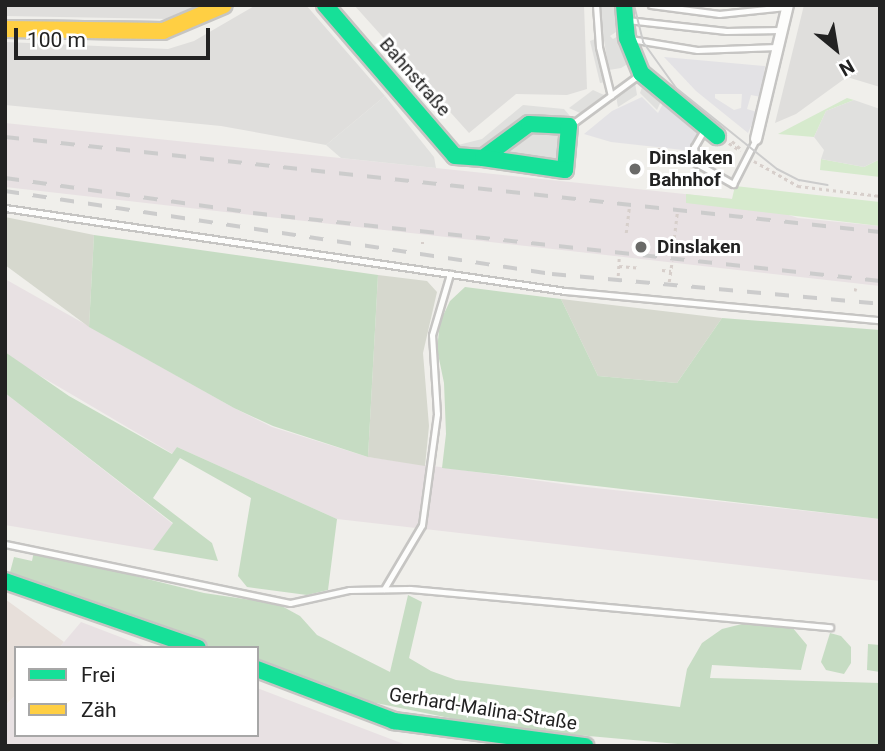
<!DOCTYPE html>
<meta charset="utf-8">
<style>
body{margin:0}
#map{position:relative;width:885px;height:751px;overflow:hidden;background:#f0efeb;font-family:Roboto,sans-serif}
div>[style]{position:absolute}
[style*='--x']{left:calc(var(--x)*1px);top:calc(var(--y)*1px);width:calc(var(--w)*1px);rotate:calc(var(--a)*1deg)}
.residential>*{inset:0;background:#dfdedc}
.commercial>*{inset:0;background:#e7dfda}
.industrial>*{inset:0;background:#e8e1e3}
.construction>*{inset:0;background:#d6d8ce}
.grass>*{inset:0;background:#d6eacd}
.forest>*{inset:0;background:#c6dcc3}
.parking>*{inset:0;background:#e0e0de}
.plaza>*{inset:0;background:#e3e2e5}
.path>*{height:2.5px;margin-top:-1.25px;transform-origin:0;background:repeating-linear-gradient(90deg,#d7cfcb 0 3.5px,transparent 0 7px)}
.roads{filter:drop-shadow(2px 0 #c6c5c3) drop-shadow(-2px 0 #c6c5c3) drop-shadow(0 2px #c6c5c3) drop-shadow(0 -2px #c6c5c3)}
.lane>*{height:5px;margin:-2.5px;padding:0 2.5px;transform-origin:2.5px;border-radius:2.5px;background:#fdfdfc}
.street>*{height:10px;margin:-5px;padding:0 5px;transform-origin:5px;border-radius:5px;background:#fdfdfc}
.fast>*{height:16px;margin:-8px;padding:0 8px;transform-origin:8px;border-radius:8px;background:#16e098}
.slow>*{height:16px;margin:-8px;padding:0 8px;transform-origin:8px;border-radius:8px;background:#ffcf43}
.tram>*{height:2px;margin:-1px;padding:0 1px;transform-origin:1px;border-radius:1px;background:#ccc}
.rail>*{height:3.5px;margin-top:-1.75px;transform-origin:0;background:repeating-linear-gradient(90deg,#ccc 0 14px,transparent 0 28px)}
.dots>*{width:19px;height:19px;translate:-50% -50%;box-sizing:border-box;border:4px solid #fff;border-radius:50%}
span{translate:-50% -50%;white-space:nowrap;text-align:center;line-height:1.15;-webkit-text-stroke:6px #fff;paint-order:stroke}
.street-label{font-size:19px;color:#222}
.poi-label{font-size:19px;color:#222;font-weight:700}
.left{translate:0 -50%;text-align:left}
.frame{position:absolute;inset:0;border:7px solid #222;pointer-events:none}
.legend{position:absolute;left:14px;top:646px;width:245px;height:91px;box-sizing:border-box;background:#fff;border:2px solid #a7a7a7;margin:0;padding:9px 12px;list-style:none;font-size:21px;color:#222}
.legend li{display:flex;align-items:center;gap:14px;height:35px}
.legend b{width:35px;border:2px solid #a7a7a7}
.north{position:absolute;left:801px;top:14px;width:70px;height:70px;-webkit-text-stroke:5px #fff;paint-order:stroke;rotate:150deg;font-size:19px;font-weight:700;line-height:28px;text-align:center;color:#222}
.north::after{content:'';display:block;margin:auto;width:24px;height:32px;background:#222;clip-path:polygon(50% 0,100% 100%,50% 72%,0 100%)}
.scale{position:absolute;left:14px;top:28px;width:196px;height:32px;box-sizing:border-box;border:4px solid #222;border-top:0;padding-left:9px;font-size:21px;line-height:24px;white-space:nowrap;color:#222;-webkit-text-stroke:5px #fff;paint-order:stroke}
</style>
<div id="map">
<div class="residential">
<i style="clip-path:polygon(5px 5px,202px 5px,170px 19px,5px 16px)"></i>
<i style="clip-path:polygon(256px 5px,306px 5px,385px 96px,326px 145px,221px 126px,5px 105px,5px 42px,168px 49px,194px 41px)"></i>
<i style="clip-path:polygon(354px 5px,584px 5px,587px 89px,567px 95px,516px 94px,469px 133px)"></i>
<i style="clip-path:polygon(804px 5px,880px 5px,880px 87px,847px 77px,796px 114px,775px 123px)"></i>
</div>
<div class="commercial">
<i style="clip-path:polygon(5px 599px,64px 642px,59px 648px,16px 648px,16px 695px,5px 706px)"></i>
</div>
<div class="industrial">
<i style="clip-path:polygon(5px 123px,742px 200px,798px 218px,880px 226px,880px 286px,5px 187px)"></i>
<i style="clip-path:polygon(5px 279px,234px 408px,272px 427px,368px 457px,577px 486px,880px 519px,880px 581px,337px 519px,177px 447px,173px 454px,25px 367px,5px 352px)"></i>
<i style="clip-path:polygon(5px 393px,173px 524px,153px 550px,5px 525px)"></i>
<i style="clip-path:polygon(81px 622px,149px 648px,59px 648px)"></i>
<i style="clip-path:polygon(257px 688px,409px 746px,5px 746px,5px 706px,16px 695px,16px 735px,257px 735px)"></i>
</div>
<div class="construction">
<i style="clip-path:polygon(5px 217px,94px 235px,89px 327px,5px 265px)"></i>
<i style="clip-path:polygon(378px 275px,427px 281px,437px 292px,423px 353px,429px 426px,425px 466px,368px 457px)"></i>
<i style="clip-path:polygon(561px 299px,722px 318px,677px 383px,598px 376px)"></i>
</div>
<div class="grass">
<i style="clip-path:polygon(847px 98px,854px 100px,826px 111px,814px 137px,778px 134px)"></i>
<i style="clip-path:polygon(821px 159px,864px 167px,880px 159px,880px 177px,820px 170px)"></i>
<i style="clip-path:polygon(735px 186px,880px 202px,880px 226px,686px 203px,686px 194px,732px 199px)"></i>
</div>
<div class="forest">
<i style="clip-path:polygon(94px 235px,378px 275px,368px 457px,273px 426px,234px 408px,89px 327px)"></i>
<i style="clip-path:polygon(465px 287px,561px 299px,598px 376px,677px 383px,722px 318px,880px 330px,880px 519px,442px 468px,446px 434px,444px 383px,437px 349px,440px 322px,450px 301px)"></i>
<i style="clip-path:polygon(5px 352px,69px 396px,172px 454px,177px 447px,337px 519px,328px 590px,307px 595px,247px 587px,238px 576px,251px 498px,180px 458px,153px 498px,212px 543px,218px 561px,153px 550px,173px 523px,5px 393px)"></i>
<i style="clip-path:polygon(34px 551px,204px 593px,278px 604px,300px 616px,317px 635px,390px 672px,408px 595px,422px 602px,409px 658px,431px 671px,456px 680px,680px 707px,687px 669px,702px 643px,722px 629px,742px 624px,792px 627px,807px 645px,801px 670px,712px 665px,710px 678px,880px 683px,880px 746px,700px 746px,499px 728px,361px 700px,257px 665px,257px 648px,207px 648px,9px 576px,14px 557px,32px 561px)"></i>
<i style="clip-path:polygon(830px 633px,841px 636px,851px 647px,851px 663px,844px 674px,826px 670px,821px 662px)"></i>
<i style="clip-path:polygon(868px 644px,880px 645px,880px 672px,867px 670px)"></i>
</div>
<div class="parking">
<i style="clip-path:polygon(598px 5px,617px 5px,619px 30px,610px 36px,613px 39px,620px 35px,631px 62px,621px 68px,609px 70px)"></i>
<i style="clip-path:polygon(595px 39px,606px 82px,600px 83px,590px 41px)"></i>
<i style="clip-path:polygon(644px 82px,662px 99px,657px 110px,640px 93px)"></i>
<i style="clip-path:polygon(635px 83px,637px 95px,618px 107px,616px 96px)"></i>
<i style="clip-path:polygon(593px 90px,604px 95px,580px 113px,569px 108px)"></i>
<i style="clip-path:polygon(385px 96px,434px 157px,436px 168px,341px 158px,326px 145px)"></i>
<i style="clip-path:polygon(854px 100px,880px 109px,880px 159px,864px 167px,821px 159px,824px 150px,814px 137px,826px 111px)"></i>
<i style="clip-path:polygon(523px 105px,564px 109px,570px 116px,565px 170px,483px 158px,458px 145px,482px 139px)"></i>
</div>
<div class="plaza">
<i style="clip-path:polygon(evenodd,664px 57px,765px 66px,761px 97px,751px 95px,747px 109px,757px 112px,748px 133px,696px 91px,664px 57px,715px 94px,742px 94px,741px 108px,734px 110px,715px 98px,715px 94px)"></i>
<i style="clip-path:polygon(642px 97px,658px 113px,664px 102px,701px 129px,692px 151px,611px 142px,584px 134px,612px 111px)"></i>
</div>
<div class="path">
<i style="--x:732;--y:141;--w:13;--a:42"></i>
<i style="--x:729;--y:143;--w:14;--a:34"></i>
<i style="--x:659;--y:151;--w:4;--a:-90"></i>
<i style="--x:754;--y:161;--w:51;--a:29.6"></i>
<i style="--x:798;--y:186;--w:83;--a:7"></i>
<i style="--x:626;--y:233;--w:25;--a:-83"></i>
<i style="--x:674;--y:238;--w:25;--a:-83"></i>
<i style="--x:421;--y:243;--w:3;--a:0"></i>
<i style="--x:619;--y:266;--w:21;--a:5"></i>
<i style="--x:662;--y:270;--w:9;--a:6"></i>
<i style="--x:618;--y:276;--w:20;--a:-87"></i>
<i style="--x:669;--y:282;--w:21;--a:-82"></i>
<i style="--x:854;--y:289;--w:3;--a:18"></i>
</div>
<div class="roads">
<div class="lane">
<i style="--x:596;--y:5;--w:42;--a:85.9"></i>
<i style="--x:599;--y:47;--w:50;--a:76.2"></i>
<i style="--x:651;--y:5;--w:69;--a:7.5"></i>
<i style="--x:719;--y:14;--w:67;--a:-6"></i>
<i style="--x:627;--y:20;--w:100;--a:6.3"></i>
<i style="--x:726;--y:31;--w:55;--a:-1"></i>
<i style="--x:630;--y:39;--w:68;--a:9.3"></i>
<i style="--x:697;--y:50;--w:80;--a:-2.1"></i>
<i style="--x:572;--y:124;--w:84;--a:-36.3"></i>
<i style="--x:704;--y:130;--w:20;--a:120"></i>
<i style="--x:694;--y:147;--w:16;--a:83"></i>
<i style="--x:696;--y:163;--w:43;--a:29.6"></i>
<i style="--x:733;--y:184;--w:51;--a:-62.9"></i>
<i style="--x:5;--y:208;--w:566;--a:8.43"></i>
<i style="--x:565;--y:291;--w:316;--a:5.3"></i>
<i style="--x:5;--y:544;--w:291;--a:11.7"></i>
<i style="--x:290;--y:603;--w:60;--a:-12.4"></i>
<i style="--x:349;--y:590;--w:61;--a:-0.9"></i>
<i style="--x:410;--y:589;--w:422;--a:5.2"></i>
<i style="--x:384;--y:589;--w:74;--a:-59.3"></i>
<i style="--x:422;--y:525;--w:112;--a:-82.3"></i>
<i style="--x:437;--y:414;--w:79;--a:-93.6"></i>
<i style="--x:432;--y:335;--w:64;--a:-73.6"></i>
</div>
<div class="street">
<i style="--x:756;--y:139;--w:138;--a:-76.6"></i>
</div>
<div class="fast">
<i style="--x:325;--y:5;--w:199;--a:49.3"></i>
<i style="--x:455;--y:156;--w:28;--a:4"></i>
<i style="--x:483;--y:158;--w:57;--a:-36.5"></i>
<i style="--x:529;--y:124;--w:40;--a:2.9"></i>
<i style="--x:569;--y:126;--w:44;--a:95.2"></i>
<i style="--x:565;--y:170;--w:83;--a:-171.7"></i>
<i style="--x:624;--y:5;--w:33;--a:85"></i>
<i style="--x:627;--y:38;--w:38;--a:68"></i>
<i style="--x:641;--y:73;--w:99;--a:39.7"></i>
<i style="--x:5;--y:581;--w:204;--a:19.1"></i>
<i style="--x:257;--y:669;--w:147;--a:20.8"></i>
<i style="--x:394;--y:721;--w:193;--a:7.5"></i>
</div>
<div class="slow">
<i style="--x:5;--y:29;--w:158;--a:0.7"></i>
<i style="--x:163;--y:31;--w:66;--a:-23.1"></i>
</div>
</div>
<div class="tram">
<i style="--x:634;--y:5;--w:38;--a:76"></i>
<i style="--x:643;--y:42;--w:57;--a:54.3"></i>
<i style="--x:676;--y:88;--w:129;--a:38.7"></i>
<i style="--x:777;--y:169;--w:25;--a:27"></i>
<i style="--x:799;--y:180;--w:29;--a:10"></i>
</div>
<div class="rail">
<i style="--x:5;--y:137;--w:880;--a:6.2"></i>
<i style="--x:5;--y:178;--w:250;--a:8"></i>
<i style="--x:253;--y:213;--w:631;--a:6.19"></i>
<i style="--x:5;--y:191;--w:553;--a:8.63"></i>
<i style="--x:552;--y:274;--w:329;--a:5.2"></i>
</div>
<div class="dots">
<i style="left:635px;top:169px;background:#6a6a68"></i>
<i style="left:641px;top:247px;background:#6a6a68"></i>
</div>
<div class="street-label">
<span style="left:415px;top:77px;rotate:49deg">Bahnstraße</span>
<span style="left:483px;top:709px;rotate:9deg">Gerhard-Malina-Straße</span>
</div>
<div class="poi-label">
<span class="left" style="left:649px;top:169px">Dinslaken<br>Bahnhof</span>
<span class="left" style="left:657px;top:247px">Dinslaken</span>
</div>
<div class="frame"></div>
<ul class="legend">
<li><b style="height:9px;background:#16e098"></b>Frei</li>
<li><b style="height:9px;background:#ffcf43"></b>Zäh</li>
</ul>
<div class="north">N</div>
<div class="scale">100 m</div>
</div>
